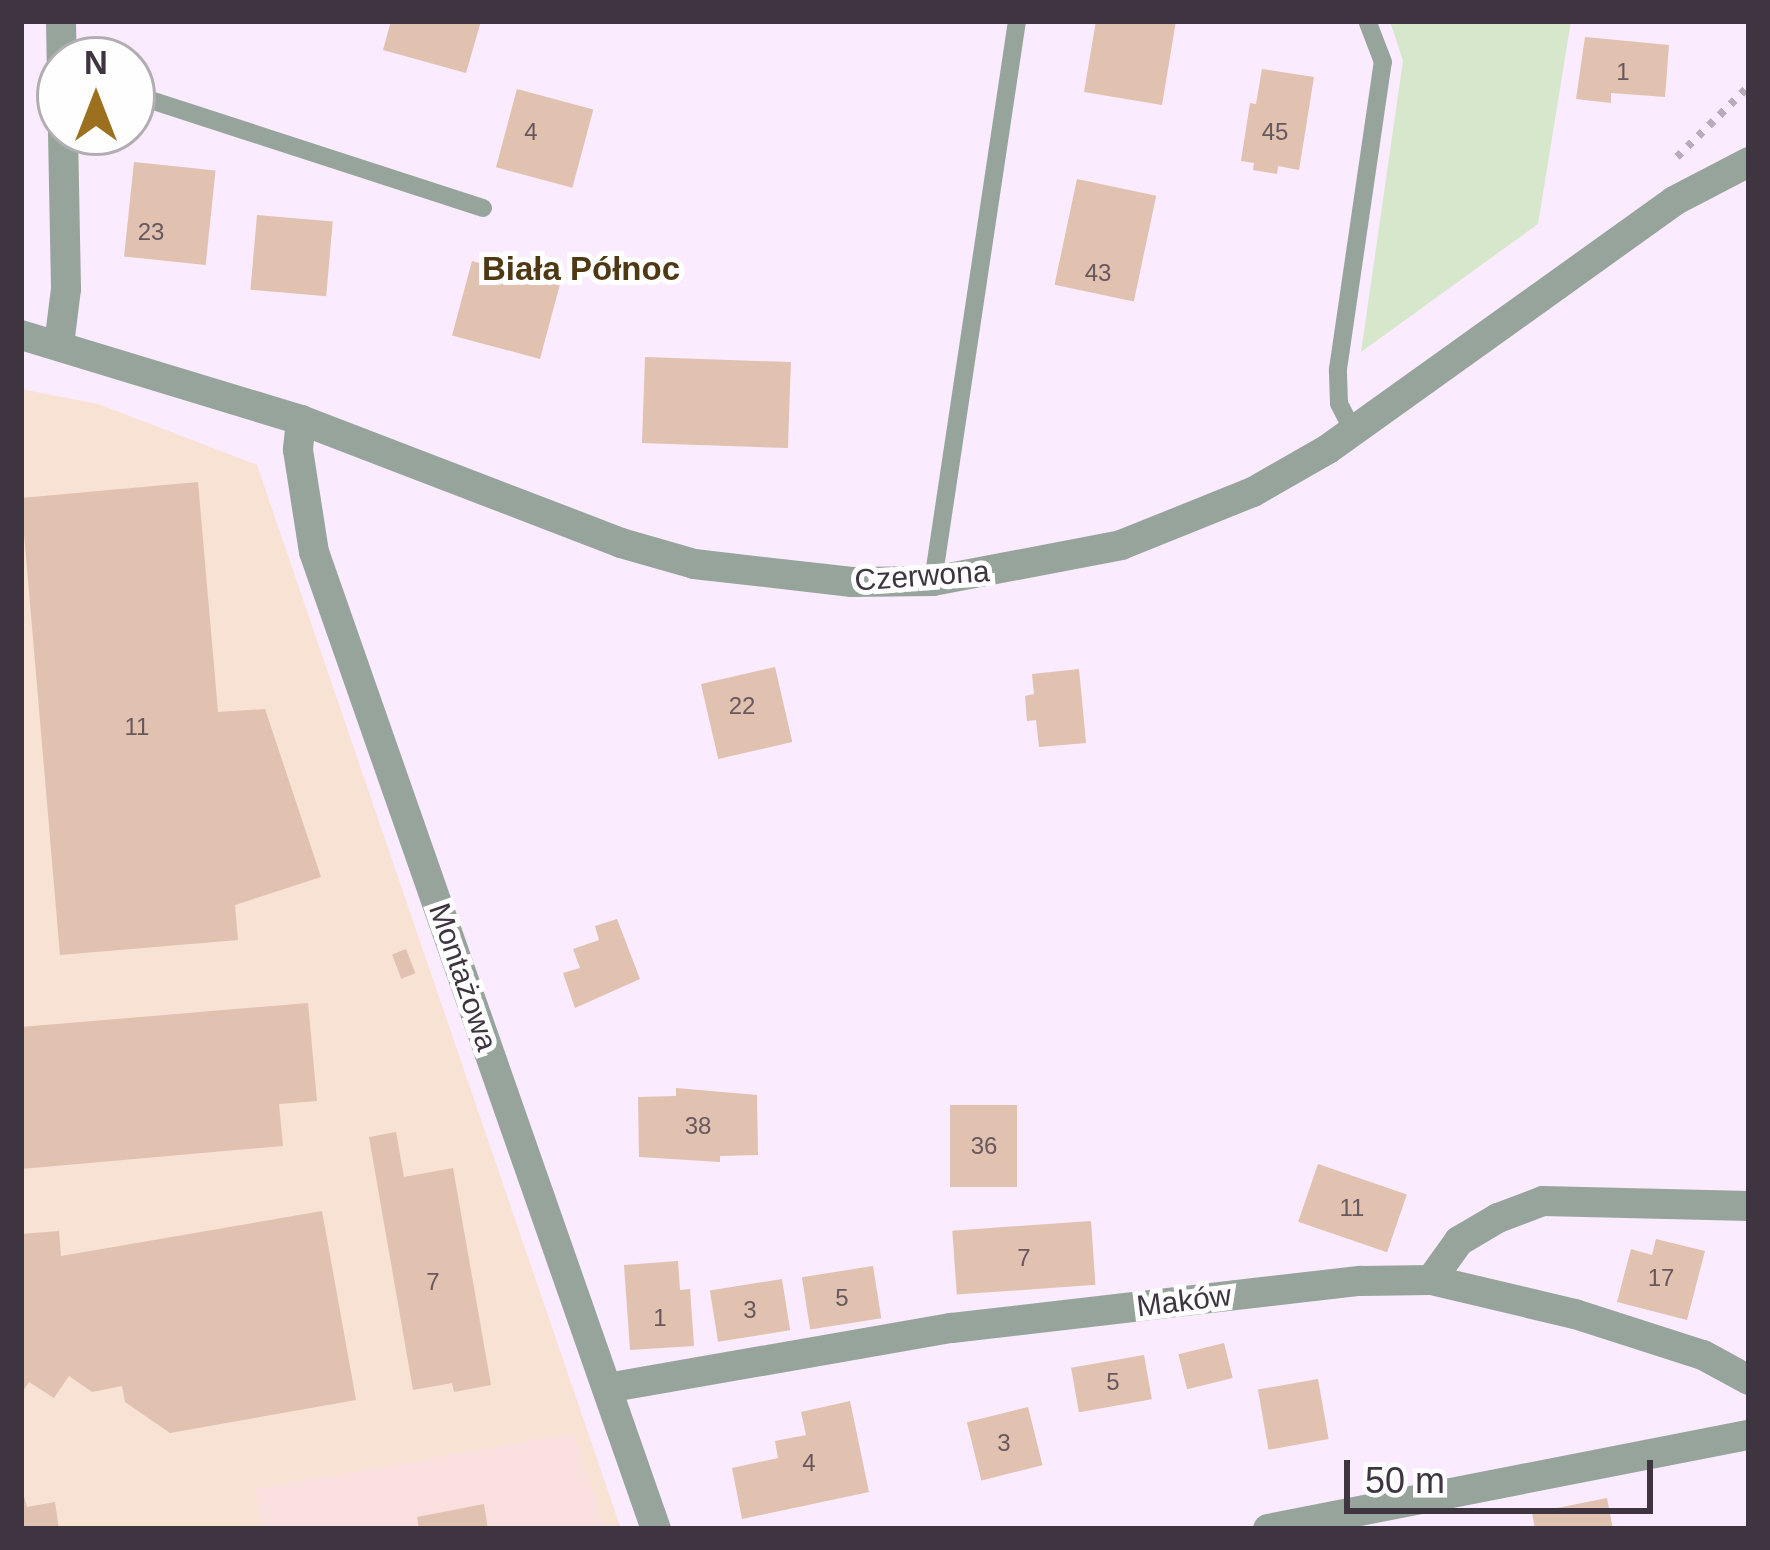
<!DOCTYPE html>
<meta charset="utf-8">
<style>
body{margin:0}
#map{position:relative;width:1770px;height:1550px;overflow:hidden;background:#faebfe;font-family:Arial,sans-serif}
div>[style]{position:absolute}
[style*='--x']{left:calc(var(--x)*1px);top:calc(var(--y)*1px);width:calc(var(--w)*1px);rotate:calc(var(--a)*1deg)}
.industrial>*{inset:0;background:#f7e2d3}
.education>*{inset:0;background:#fadfdf}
.green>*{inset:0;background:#d7e7cc}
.building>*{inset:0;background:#e1c1b0;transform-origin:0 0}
.path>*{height:8px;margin-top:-4px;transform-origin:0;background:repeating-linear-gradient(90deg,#b8abbc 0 6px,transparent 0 15px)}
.service>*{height:18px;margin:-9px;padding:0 9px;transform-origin:9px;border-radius:9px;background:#97a49b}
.minor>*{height:30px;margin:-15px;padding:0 15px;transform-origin:15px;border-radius:15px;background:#97a49b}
.tertiary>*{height:30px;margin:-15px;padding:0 15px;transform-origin:15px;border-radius:15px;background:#97a49b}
span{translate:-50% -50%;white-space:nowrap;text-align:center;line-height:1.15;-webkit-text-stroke:10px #fefefe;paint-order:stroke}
.number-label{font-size:24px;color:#67585d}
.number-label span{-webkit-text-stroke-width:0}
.street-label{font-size:30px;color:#3e3541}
.neighbourhood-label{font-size:33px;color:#4f3915;font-weight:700}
.frame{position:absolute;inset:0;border:24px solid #3e3541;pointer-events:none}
.north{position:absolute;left:36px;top:36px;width:120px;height:120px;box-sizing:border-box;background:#fefefe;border:3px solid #b1aeb2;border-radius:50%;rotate:0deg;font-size:33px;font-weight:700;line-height:48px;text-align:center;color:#3e3541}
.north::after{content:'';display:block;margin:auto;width:42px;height:54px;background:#9c701f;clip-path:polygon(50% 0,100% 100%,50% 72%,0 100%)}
.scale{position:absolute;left:1344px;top:1460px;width:309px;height:54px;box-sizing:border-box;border:6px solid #3e3541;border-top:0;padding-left:15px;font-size:36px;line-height:42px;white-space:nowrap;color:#3e3541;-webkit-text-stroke:9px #fefefe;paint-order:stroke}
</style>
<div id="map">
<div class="industrial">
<i style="clip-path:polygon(21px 389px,98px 404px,257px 465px,621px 1529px,21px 1529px)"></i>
</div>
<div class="education">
<i style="clip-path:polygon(574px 1433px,605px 1529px,262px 1529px,255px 1489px)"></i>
</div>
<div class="green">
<i style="clip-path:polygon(1390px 21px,1571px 21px,1538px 224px,1361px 352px,1403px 61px)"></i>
</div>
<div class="building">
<i style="clip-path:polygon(391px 21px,481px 21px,466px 73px,383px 50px)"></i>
<i style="clip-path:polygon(1096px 21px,1176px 21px,1162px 105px,1084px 92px)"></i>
<i style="clip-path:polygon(1585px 37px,1669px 45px,1665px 97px,1611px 93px,1611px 103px,1576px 99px)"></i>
<i style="clip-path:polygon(1262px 69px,1314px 77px,1299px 170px,1278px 166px,1277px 174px,1253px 170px,1254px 163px,1241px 161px,1250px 103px,1256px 104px)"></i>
<i style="left:517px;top:89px;width:79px;height:81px;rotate:15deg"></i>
<i style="left:134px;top:162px;width:82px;height:95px;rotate:6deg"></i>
<i style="left:1077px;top:179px;width:81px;height:108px;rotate:12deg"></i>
<i style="left:257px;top:215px;width:76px;height:75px;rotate:5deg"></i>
<i style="left:472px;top:261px;width:91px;height:77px;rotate:15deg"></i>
<i style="left:645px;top:357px;width:146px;height:86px;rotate:2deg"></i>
<i style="clip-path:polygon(198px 482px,218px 712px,265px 709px,321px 877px,235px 905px,238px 940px,60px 955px,21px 498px)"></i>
<i style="left:775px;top:667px;width:77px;height:76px;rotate:77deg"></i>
<i style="clip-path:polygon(1079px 669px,1086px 743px,1039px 747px,1036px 720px,1027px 721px,1025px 696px,1034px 694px,1032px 674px)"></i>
<i style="clip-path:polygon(617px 919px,640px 979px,575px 1008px,563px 973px,580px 968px,573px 949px,599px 940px,595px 926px)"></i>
<i style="left:406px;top:949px;width:26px;height:15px;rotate:69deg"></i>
<i style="clip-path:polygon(308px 1003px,317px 1101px,279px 1104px,283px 1146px,21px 1169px,21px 1027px)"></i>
<i style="clip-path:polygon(676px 1088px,757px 1095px,758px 1155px,720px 1156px,720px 1162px,639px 1157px,638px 1097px,676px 1096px)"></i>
<i style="left:950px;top:1105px;width:67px;height:82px"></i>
<i style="clip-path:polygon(396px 1132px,404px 1177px,453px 1168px,491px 1385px,454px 1392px,452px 1383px,413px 1390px,369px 1137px)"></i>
<i style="left:1318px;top:1164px;width:94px;height:61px;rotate:19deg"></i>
<i style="clip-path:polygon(322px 1211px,356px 1400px,170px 1433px,125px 1402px,122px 1386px,92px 1392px,69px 1376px,54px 1398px,29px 1382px,21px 1394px,21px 1234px,59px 1231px,61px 1256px)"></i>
<i style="left:1091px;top:1221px;width:64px;height:139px;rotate:86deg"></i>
<i style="clip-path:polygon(1656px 1239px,1705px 1251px,1687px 1320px,1617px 1302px,1631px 1249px,1652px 1255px)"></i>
<i style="clip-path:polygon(678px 1261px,680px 1290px,690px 1289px,694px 1346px,630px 1350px,624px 1265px)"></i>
<i style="left:873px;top:1266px;width:53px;height:72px;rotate:81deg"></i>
<i style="left:782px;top:1279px;width:52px;height:73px;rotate:81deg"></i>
<i style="left:1224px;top:1343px;width:36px;height:47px;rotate:76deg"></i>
<i style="left:1144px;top:1355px;width:45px;height:74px;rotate:80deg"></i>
<i style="left:1318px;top:1379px;width:61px;height:61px;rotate:80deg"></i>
<i style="clip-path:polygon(850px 1401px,869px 1492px,742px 1519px,732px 1468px,778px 1458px,775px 1441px,806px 1435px,801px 1412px)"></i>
<i style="left:1028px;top:1407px;width:60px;height:63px;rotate:76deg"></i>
<i style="clip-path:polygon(21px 1486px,27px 1507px,55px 1502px,59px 1529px,21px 1529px)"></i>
<i style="clip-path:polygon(1607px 1498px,1613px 1529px,1535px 1529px,1532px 1513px)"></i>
<i style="clip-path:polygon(484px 1504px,488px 1529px,419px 1529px,417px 1517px)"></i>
</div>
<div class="path">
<i style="--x:1677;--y:157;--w:101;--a:-44.6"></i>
</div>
<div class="service">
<i style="--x:132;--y:94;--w:369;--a:18"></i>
<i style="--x:1353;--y:431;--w:31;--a:-117"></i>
<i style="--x:1339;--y:403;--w:34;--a:-92"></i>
<i style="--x:1338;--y:369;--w:310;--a:-81.7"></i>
<i style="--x:1383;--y:62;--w:42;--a:-111"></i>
<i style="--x:933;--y:581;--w:566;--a:-81.47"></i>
</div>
<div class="minor">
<i style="--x:61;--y:21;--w:39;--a:89"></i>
<i style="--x:59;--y:345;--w:56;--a:-82.9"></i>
<i style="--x:66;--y:289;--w:157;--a:-91.1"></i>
<i style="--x:301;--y:420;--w:30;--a:96"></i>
<i style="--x:298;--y:450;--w:103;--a:81.1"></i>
<i style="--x:314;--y:552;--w:1035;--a:70.71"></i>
<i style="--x:1431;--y:1280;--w:48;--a:-54.3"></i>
<i style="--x:1459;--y:1241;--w:45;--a:-30.5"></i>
<i style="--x:1498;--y:1218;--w:48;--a:-20.7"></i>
<i style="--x:1543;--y:1201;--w:206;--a:1.4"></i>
<i style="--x:607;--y:1388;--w:350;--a:-9.9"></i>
<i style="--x:952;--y:1328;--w:412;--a:-6.6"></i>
<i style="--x:1361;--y:1281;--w:70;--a:-0.8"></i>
<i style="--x:1431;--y:1280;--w:148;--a:13.3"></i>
<i style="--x:1575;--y:1314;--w:134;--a:17.8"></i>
<i style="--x:1703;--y:1355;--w:52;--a:28.5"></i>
<i style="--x:1268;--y:1529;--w:490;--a:-11.1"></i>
</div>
<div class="tertiary">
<i style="--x:21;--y:335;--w:293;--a:16.9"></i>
<i style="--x:301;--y:420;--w:343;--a:21"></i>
<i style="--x:621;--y:543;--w:76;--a:16"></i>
<i style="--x:694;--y:564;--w:159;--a:6.5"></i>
<i style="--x:852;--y:582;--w:81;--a:-0.7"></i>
<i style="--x:933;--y:581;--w:191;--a:-10.8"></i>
<i style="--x:1121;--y:545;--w:142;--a:-21.9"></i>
<i style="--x:1253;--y:492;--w:86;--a:-29.8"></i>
<i style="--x:1328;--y:449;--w:426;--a:-35.6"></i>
<i style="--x:1674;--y:201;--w:85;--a:-27.5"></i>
</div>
<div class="number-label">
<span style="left:1623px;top:72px">1</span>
<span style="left:531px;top:132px">4</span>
<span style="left:1275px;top:132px">45</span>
<span style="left:151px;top:232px">23</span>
<span style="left:1098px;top:273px">43</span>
<span style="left:742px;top:706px">22</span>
<span style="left:137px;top:727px">11</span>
<span style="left:698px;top:1126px">38</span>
<span style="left:984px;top:1146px">36</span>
<span style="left:1352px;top:1208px">11</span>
<span style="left:1024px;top:1258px">7</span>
<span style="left:1661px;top:1278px">17</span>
<span style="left:433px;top:1282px">7</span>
<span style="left:842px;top:1298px">5</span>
<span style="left:750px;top:1310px">3</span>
<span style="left:660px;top:1318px">1</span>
<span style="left:1113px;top:1382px">5</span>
<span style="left:1004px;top:1443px">3</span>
<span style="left:809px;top:1463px">4</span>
</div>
<div class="street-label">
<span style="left:922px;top:576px;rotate:-4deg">Czerwona</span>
<span style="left:463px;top:977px;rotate:71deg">Montażowa</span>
<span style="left:1184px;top:1301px;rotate:-7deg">Maków</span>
</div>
<div class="neighbourhood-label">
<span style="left:581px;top:269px">Biała Północ</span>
</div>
<div class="frame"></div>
<div class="north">N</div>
<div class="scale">50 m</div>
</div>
